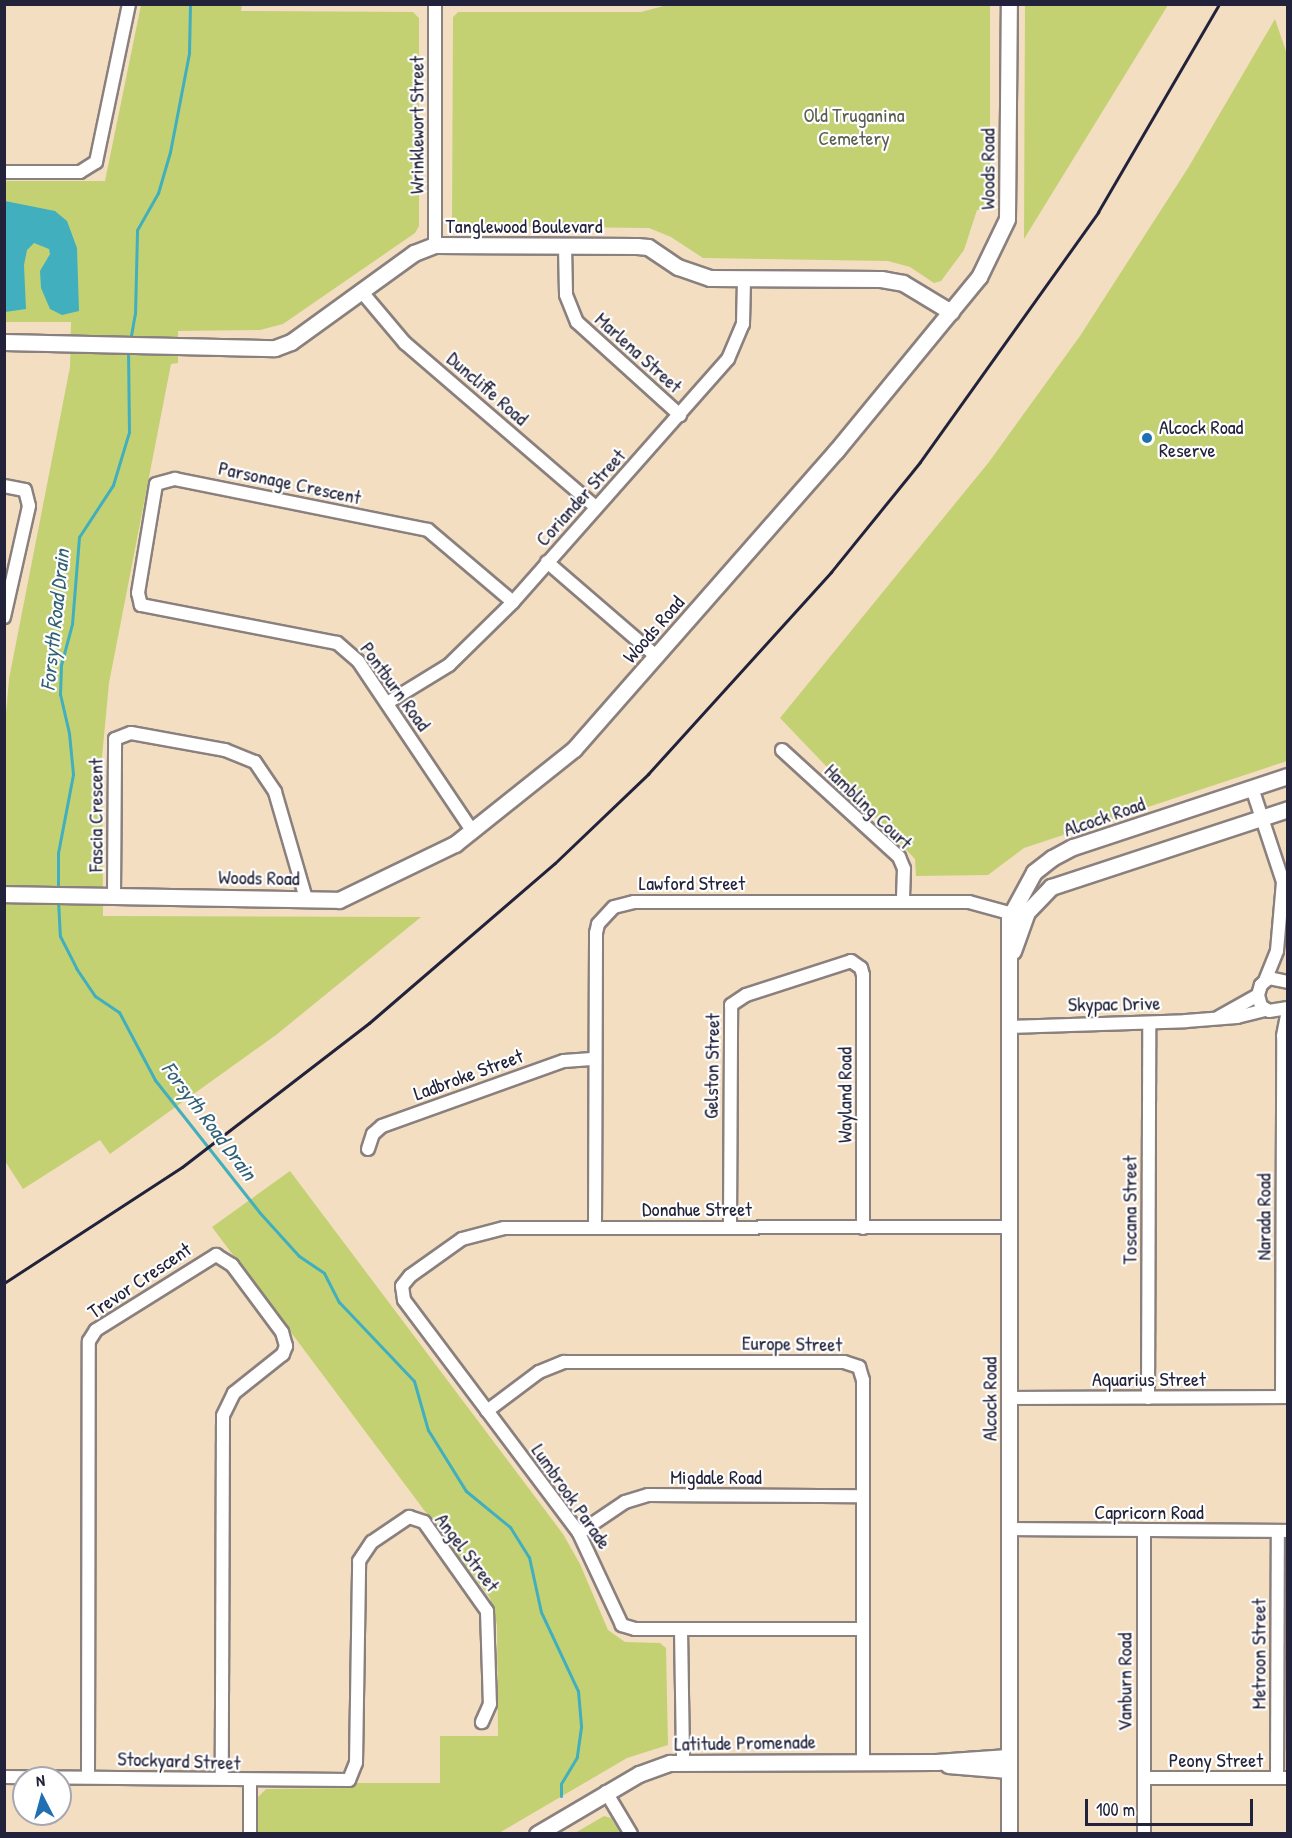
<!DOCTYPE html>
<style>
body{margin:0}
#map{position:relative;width:1292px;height:1838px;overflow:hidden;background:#f3dec2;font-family:"Patrick Hand",sans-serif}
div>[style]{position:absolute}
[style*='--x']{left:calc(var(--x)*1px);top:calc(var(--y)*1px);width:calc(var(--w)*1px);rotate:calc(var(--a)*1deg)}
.green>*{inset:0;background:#c3d173}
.water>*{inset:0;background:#41afbd}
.stream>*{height:3px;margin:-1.5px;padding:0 1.5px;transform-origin:1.5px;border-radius:1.5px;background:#41afbd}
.roads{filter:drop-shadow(2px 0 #8a807e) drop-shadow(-2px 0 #8a807e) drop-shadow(0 2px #8a807e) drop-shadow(0 -2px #8a807e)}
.minor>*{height:12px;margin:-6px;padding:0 6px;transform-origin:6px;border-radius:6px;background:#fff}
.tertiary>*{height:15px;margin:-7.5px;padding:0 7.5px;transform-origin:7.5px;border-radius:7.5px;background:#fff}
.rail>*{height:3px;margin:-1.5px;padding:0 1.5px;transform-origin:1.5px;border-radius:1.5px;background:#22223b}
.dots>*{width:16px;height:16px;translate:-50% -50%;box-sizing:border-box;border:3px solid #fff;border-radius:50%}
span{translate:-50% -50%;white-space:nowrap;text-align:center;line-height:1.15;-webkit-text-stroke:4.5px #fff;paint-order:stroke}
.park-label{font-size:20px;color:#5a5f4f}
.street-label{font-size:20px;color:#22223b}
.poi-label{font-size:20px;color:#22223b}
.left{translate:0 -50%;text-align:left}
.water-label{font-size:21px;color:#306176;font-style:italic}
.frame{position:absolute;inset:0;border:6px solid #22223b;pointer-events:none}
.north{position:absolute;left:12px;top:1766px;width:60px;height:60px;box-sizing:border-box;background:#fff;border:2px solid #a7a7b1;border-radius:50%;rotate:354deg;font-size:16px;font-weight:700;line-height:24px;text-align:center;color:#22223b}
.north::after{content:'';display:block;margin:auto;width:21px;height:27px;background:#1f6fb2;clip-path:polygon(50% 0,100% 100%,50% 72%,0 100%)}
.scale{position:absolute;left:1085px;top:1799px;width:168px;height:27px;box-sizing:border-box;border:3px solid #22223b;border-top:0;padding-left:8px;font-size:18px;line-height:21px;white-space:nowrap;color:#22223b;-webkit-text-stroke:4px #fff;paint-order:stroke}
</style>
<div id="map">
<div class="green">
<i style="clip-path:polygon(671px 4px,990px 5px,990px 210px,977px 210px,964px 250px,941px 281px,934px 283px,910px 267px,888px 261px,703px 258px,671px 237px,649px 228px,458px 226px,452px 221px,453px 17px,458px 12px,641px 12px)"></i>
<i style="clip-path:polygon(141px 5px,242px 5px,241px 11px,413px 12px,419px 18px,419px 226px,415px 233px,283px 324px,260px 330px,178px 331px,178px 363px,171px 364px,109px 683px,102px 757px,103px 916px,421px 917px,276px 1035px,110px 1154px,100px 1140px,23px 1189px,5px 1161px,5px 725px,9px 679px,70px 367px,71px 322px,5px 322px,5px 181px,105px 181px)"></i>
<i style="clip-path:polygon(1025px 5px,1168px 5px,1024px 239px)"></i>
<i style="clip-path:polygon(1275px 19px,1288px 57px,1287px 761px,1024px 848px,988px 875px,916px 876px,915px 859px,780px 718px,989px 462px,1080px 336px,1188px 168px)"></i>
<i style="clip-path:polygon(290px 1171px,563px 1534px,580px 1564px,608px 1630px,625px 1642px,660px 1643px,666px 1648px,668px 1745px,627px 1758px,499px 1833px,256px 1833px,257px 1798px,266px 1789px,345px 1788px,358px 1783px,440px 1783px,440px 1736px,498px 1736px,497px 1625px,490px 1598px,212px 1227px)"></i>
<i style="clip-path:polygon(604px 1816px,611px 1818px,620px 1833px,575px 1833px)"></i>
</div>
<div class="water">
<i style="clip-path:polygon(5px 201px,55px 211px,67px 221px,77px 248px,79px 311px,62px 315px,50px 309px,41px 288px,40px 271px,50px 254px,49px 249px,34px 243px,27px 250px,24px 265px,26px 309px,5px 312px)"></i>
</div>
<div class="stream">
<i style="--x:130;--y:341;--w:27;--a:-80"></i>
<i style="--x:135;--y:314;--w:84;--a:-88.6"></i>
<i style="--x:137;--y:230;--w:43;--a:-60.4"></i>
<i style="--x:158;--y:193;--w:43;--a:-73.7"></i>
<i style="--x:170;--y:152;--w:101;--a:-79.1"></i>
<i style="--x:189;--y:53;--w:49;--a:-88.8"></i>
<i style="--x:58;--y:891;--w:38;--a:-90"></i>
<i style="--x:58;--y:853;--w:80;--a:-79.2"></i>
<i style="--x:73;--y:774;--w:41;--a:-95.6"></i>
<i style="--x:69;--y:733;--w:40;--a:-103"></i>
<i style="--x:60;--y:694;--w:29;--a:-88"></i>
<i style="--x:61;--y:665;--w:42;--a:-75"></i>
<i style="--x:72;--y:624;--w:87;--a:-85.4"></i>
<i style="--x:79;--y:537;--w:62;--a:-56.8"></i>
<i style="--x:113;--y:485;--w:55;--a:-73.2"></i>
<i style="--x:129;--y:432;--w:82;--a:-90.7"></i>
<i style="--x:58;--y:900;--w:36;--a:87"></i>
<i style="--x:60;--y:936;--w:36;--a:63"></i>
<i style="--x:76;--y:968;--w:34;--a:56"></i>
<i style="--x:95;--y:996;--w:29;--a:34"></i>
<i style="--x:119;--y:1012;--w:77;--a:62.1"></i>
<i style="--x:155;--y:1080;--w:169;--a:51.7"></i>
<i style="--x:260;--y:1213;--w:58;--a:47.8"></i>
<i style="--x:299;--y:1256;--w:30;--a:34"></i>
<i style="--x:324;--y:1273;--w:33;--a:63"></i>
<i style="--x:339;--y:1302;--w:109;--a:46.5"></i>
<i style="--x:414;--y:1381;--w:51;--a:74.1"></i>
<i style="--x:428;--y:1430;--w:72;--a:58.1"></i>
<i style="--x:466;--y:1491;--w:57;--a:39.3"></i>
<i style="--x:510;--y:1527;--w:36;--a:58"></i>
<i style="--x:529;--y:1557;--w:56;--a:77.7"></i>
<i style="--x:541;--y:1612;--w:87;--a:64.9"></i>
<i style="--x:578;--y:1691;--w:36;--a:85"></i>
<i style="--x:581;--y:1727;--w:30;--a:98"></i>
<i style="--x:577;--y:1757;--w:31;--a:121"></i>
<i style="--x:561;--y:1784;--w:12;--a:90"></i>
</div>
<div class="roads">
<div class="minor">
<i style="--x:4;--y:172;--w:76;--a:0"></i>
<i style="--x:80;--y:172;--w:19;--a:-32"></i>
<i style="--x:96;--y:162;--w:161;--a:-78.2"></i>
<i style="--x:435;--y:245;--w:241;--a:-90"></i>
<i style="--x:565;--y:246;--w:49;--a:88.8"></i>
<i style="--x:566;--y:295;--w:29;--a:68"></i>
<i style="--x:577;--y:322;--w:139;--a:42.1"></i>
<i style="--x:361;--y:291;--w:68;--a:49.8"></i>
<i style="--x:405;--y:343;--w:252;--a:40.7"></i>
<i style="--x:4;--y:486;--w:21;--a:11"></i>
<i style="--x:25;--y:490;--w:16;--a:76"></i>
<i style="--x:29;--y:506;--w:114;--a:102.7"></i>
<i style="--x:547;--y:562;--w:145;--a:40.8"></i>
<i style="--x:387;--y:703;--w:73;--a:-31.5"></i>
<i style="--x:449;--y:665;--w:90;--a:-44.5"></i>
<i style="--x:513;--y:602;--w:324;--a:-48.5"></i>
<i style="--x:728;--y:359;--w:38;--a:-67"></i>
<i style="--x:743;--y:324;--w:45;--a:-88.7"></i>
<i style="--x:782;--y:750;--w:159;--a:42.4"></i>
<i style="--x:899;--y:857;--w:13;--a:67"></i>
<i style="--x:904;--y:869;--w:33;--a:92"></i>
<i style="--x:1252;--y:788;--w:99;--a:71.7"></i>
<i style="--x:1283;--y:882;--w:69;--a:95"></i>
<i style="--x:1277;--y:951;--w:32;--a:112"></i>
<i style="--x:473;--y:832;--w:206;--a:-123.9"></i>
<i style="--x:358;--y:661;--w:28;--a:-139"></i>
<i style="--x:337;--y:643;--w:200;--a:-169"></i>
<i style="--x:141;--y:605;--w:12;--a:-104"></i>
<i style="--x:138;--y:593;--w:110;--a:-80.6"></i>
<i style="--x:156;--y:484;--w:20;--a:-15"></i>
<i style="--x:175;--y:479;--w:258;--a:11.4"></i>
<i style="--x:428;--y:530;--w:111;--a:40.3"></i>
<i style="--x:114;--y:895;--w:156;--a:-89.6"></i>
<i style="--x:115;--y:739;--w:17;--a:-21"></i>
<i style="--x:131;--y:733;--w:96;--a:10.3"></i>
<i style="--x:225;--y:750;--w:32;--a:22"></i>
<i style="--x:255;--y:762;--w:36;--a:56"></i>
<i style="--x:275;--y:792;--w:111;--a:73.8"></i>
<i style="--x:1288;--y:982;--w:19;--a:-168"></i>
<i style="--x:1269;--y:978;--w:11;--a:139"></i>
<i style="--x:1261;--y:985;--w:10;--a:107"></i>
<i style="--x:1258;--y:995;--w:11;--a:75"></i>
<i style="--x:1261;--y:1006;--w:9;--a:32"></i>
<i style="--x:1269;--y:1011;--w:19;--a:-9"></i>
<i style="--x:1219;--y:1017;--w:45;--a:-29.4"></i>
<i style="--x:1009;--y:1027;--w:177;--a:-1.9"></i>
<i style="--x:1186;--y:1021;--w:51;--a:-4.5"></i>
<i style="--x:1237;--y:1017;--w:30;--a:-14"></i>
<i style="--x:368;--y:1149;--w:16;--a:-72"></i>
<i style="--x:373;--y:1134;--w:12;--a:-42"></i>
<i style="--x:382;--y:1126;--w:193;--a:-19.7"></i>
<i style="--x:564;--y:1061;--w:31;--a:-4"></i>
<i style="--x:595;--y:1227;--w:294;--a:-89.8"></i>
<i style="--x:596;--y:933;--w:9;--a:-77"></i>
<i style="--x:598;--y:924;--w:23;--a:-47"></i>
<i style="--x:614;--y:907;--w:21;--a:-14"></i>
<i style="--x:634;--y:902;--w:335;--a:0"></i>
<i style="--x:969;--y:902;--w:53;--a:15.4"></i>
<i style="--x:730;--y:1227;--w:222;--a:-89.7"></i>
<i style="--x:731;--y:1005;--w:18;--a:-34"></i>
<i style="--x:746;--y:995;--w:110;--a:-17.9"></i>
<i style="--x:851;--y:961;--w:12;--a:35"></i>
<i style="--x:861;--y:968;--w:7;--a:74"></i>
<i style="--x:863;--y:975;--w:253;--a:90"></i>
<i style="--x:1282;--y:1397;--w:361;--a:-89.8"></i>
<i style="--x:1283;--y:1036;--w:26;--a:-79"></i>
<i style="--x:1010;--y:1398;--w:278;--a:-0.2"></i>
<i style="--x:1148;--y:1398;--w:375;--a:-89.8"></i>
<i style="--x:487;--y:1411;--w:65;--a:-36.9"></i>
<i style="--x:539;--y:1372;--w:27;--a:-22"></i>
<i style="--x:564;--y:1362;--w:280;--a:0"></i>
<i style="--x:844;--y:1362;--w:16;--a:18"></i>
<i style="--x:859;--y:1367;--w:14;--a:73"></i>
<i style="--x:863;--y:1380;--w:382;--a:90"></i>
<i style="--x:1010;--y:1529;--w:278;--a:0.4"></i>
<i style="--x:579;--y:1533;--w:55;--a:-34"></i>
<i style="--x:625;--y:1502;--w:24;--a:-17"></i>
<i style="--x:648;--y:1495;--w:215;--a:0.3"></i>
<i style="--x:681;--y:1629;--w:133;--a:89.1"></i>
<i style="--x:863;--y:1629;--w:228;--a:180"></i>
<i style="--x:635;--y:1629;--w:14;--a:-163"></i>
<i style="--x:622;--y:1625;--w:102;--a:-115.1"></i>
<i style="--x:579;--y:1533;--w:291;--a:-126.9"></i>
<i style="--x:404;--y:1300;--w:14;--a:-98"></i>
<i style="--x:402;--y:1286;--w:13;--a:-51"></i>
<i style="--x:410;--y:1276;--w:64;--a:-35.4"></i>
<i style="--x:462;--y:1239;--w:43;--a:-14.7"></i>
<i style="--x:504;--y:1228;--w:506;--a:-0.11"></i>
<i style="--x:4;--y:1777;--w:345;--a:0.5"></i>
<i style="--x:349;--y:1780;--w:18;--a:-68"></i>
<i style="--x:356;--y:1763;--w:202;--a:-89.1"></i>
<i style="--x:359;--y:1561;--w:23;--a:-56"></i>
<i style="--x:372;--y:1542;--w:45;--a:-34"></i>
<i style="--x:409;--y:1517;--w:16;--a:18"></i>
<i style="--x:424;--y:1522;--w:109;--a:54.7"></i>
<i style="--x:487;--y:1611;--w:93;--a:88.2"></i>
<i style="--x:490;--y:1704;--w:20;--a:114"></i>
<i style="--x:88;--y:1777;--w:436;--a:-89.9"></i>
<i style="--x:89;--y:1341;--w:13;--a:-58"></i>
<i style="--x:96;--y:1330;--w:142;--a:-32"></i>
<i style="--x:216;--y:1255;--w:19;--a:32"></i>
<i style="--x:232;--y:1265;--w:84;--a:53.3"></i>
<i style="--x:282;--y:1332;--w:15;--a:74"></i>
<i style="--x:286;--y:1346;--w:9;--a:111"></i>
<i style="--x:283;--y:1354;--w:63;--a:141.5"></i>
<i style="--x:234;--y:1393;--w:25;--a:116"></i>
<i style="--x:223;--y:1416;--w:362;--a:90.2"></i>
<i style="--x:1144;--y:1778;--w:144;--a:0"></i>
<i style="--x:1277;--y:1778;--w:247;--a:-89.8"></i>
<i style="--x:606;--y:1792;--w:49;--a:59.2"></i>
<i style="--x:250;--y:1834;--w:53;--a:-90"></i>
<i style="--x:1144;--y:1834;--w:303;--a:-90"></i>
</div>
<div class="tertiary">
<i style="--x:4;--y:342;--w:271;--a:1.3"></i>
<i style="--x:275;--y:348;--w:17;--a:-21"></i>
<i style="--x:291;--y:342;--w:152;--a:-35.9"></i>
<i style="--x:414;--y:253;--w:22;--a:-21"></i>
<i style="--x:435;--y:245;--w:202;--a:0.3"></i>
<i style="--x:637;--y:246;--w:11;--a:5"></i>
<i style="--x:648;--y:247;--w:36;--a:34"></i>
<i style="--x:678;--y:267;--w:34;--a:19"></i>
<i style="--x:710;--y:278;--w:171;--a:0.3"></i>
<i style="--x:881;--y:279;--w:22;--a:10"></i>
<i style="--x:903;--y:283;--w:56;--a:31.1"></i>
<i style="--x:4;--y:894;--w:335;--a:1"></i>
<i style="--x:339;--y:900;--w:129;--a:-25.8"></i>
<i style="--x:455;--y:844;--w:152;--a:-38.6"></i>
<i style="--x:574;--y:749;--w:397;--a:-48.7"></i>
<i style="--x:836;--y:451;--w:225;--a:-50.6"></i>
<i style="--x:979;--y:277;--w:64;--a:-64.2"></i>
<i style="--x:1007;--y:219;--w:215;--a:-89.5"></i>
<i style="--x:1013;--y:951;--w:41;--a:-70.3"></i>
<i style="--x:1027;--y:912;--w:35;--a:-46"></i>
<i style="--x:1051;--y:887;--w:250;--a:-18.2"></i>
<i style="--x:948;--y:1765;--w:60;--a:4.8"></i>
<i style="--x:537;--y:1834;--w:118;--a:-30.5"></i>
<i style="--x:639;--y:1774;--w:33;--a:-20"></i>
<i style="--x:670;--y:1763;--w:266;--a:-0.2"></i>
<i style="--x:936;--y:1762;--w:72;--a:-4"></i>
<i style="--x:1009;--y:1834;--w:916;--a:-90"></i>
<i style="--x:1009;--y:918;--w:52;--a:-61.5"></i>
<i style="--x:1034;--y:872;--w:23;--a:-38"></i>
<i style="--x:1052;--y:858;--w:24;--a:-28"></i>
<i style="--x:1073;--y:847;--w:226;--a:-18.3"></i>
</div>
</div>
<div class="rail">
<i style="--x:4;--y:1283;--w:212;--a:-33.1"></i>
<i style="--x:182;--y:1167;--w:236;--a:-37.6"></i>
<i style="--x:369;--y:1023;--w:245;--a:-40.7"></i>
<i style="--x:555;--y:863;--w:129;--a:-43.7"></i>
<i style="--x:648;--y:774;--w:273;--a:-47.8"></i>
<i style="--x:831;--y:572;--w:141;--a:-51"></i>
<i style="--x:920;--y:462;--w:307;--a:-54.5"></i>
<i style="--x:1098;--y:212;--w:241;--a:-59.8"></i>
</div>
<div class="dots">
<i style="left:1147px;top:438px;background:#1f6fb2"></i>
</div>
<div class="park-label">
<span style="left:854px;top:126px">Old Truganina<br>Cemetery</span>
</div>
<div class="street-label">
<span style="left:416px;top:125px;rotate:-90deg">Wrinklewort Street</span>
<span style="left:987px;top:169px;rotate:-90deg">Woods Road</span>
<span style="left:524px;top:225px">Tanglewood Boulevard</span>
<span style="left:639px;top:352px;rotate:42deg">Marlena Street</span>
<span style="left:488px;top:388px;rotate:41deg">Duncliffe Road</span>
<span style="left:290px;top:482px;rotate:12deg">Parsonage Crescent</span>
<span style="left:580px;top:497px;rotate:-48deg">Coriander Street</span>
<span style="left:653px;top:629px;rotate:-49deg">Woods Road</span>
<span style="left:396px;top:686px;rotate:54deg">Pontburn Road</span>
<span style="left:869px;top:806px;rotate:44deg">Hambling Court</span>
<span style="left:95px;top:815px;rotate:-90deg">Fascia Crescent</span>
<span style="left:1104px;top:816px;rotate:-19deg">Alcock Road</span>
<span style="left:259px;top:877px;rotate:1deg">Woods Road</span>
<span style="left:692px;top:882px">Lawford Street</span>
<span style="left:1114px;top:1003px;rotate:-1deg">Skypac Drive</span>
<span style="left:711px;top:1066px;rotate:-89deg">Gelston Street</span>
<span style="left:468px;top:1074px;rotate:-20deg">Ladbroke Street</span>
<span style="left:844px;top:1095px;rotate:-90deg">Wayland Road</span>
<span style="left:697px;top:1208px">Donahue Street</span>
<span style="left:1129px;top:1210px;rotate:-90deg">Toscana Street</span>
<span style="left:1263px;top:1217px;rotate:-90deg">Narada Road</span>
<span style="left:139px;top:1280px;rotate:-34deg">Trevor Crescent</span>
<span style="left:792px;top:1343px;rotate:1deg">Europe Street</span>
<span style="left:1149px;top:1378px">Aquarius Street</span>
<span style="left:989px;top:1399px;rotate:-90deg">Alcock Road</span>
<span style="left:716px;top:1476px">Migdale Road</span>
<span style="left:572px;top:1496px;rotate:55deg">Lumbrook Parade</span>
<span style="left:1149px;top:1511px">Capricorn Road</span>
<span style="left:468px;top:1552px;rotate:53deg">Angel Street</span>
<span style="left:1258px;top:1654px;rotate:-90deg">Metroon Street</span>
<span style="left:1124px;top:1682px;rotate:-90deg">Vanburn Road</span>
<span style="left:745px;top:1742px;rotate:-1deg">Latitude Promenade</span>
<span style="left:1216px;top:1759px">Peony Street</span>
<span style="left:179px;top:1760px;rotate:2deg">Stockyard Street</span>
</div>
<div class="poi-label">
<span class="left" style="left:1159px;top:438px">Alcock Road<br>Reserve</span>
</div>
<div class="water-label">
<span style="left:55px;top:620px;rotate:-84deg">Forsyth Road Drain</span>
<span style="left:209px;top:1121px;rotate:53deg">Forsyth Road Drain</span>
</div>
<div class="frame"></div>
<div class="north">N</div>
<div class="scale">100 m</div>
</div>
